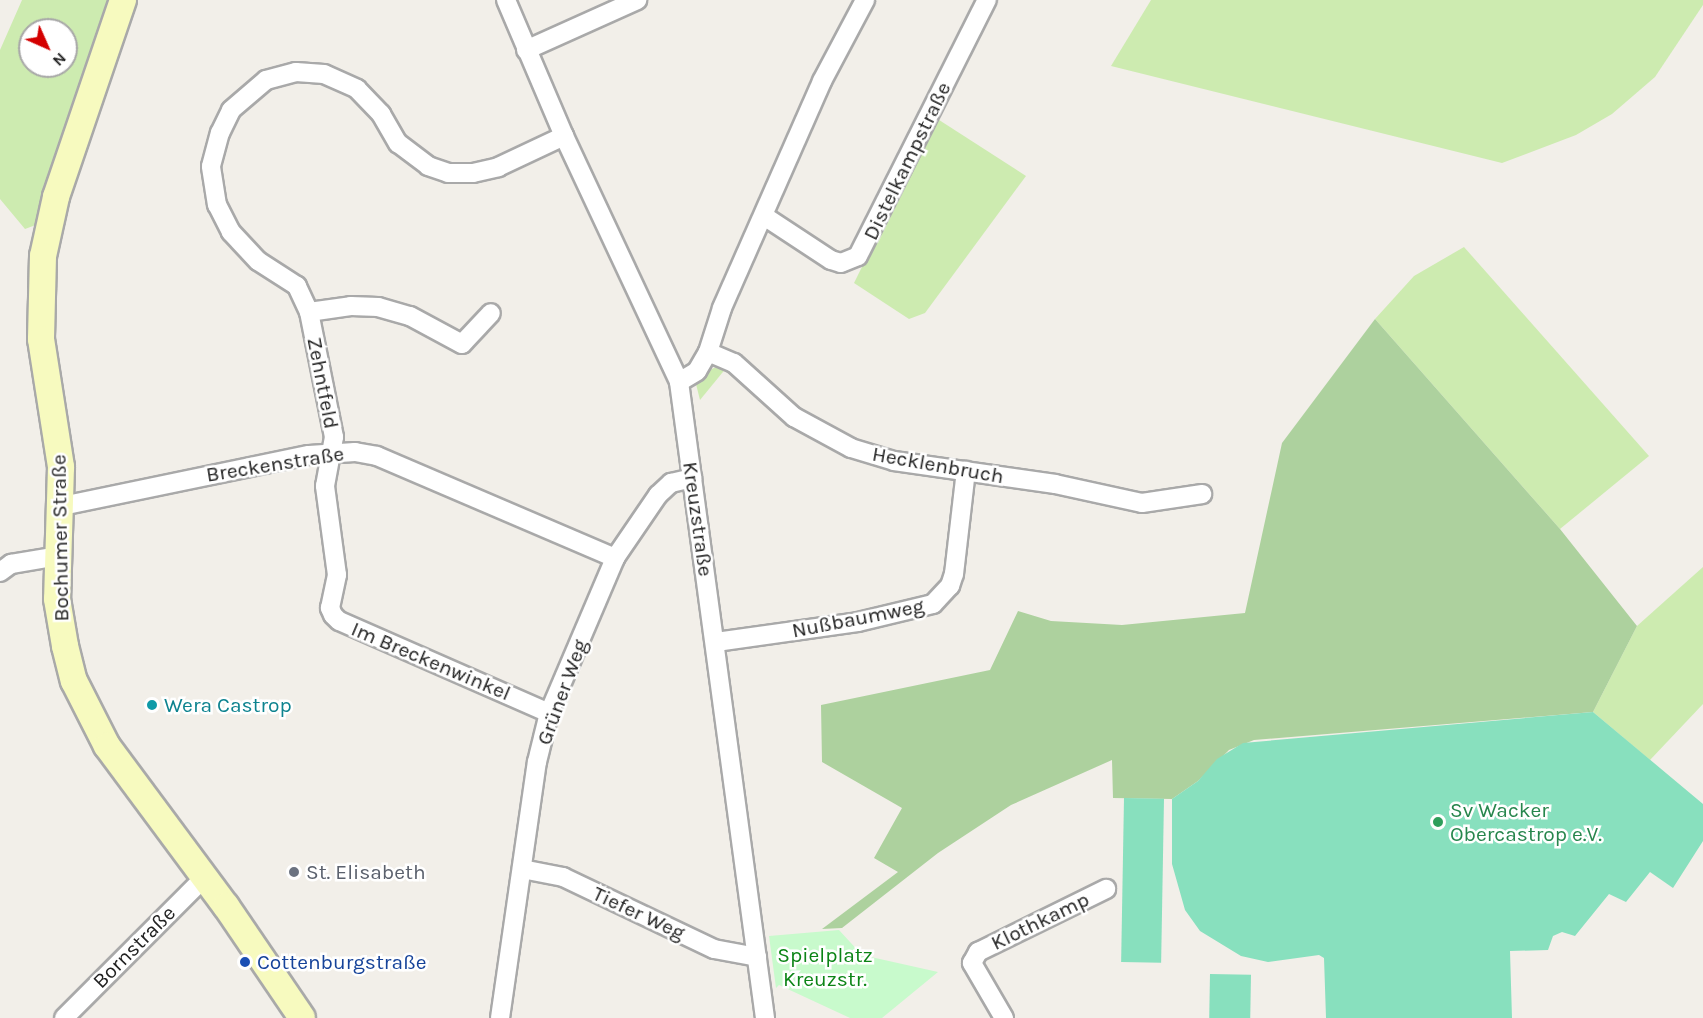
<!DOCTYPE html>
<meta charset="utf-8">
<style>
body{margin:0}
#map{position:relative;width:1703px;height:1018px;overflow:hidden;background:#f2efe9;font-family:Karla,sans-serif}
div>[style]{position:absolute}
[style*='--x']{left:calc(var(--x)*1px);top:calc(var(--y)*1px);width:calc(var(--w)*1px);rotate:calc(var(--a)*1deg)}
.grass>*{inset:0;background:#cdebb0}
.forest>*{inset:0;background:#add19e}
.park>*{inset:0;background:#c8facc}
.pitch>*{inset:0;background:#88e0be;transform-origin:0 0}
.roads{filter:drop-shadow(2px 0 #a9a9a9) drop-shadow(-2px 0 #a9a9a9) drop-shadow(0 2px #a9a9a9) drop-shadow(0 -2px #a9a9a9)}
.minor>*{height:18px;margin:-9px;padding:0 9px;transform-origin:9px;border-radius:9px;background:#fff}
.secondary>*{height:26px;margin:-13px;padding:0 13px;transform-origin:13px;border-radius:13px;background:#f7fabf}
.dots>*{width:16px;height:16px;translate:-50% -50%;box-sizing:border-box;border:3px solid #fff;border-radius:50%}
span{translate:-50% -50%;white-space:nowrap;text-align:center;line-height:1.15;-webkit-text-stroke:5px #fff;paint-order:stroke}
.street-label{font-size:21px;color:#222}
.culture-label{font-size:21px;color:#0d838f}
.left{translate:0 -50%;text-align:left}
.leisure-label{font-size:21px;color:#27864d}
.worship-label{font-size:21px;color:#5b616d}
.park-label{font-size:21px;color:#0c8416}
.transit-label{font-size:21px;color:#164399}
.north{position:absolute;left:18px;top:18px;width:60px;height:60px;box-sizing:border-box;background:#fff;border:2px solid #a7a7a7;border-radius:50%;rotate:135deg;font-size:16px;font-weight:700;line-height:24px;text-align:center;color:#222}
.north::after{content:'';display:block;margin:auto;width:21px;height:27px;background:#d40000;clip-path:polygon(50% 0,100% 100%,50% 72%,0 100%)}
</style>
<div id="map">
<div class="grass">
<i style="clip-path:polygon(evenodd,22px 0,112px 0,41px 223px,25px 229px,0 199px,0 50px,22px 0,30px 30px,66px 30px,66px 66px,30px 66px,30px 30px)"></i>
<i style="clip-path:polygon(1151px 0,1703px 0,1703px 5px,1655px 77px,1612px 114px,1576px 135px,1502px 163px,1111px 66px)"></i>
<i style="clip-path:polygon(936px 118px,1026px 176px,925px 313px,909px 319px,854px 283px)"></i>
<i style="clip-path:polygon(1464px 247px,1649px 456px,1560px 529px,1375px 319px,1414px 276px)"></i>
<i style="clip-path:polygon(718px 366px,727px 367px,700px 400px,696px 384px,704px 373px)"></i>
<i style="clip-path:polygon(1703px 567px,1703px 704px,1650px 760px,1593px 712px,1637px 626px)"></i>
</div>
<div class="forest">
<i style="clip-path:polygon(1375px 319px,1560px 529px,1637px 626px,1593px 712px,1254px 740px,1229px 750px,1198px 781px,1172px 799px,1113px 798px,1112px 760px,1011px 805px,938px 853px,842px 928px,822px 929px,898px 872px,874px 858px,902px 808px,822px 762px,821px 705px,990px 670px,1018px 611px,1051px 621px,1122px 625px,1245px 613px,1282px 443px)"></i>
</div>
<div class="park">
<i style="clip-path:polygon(839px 930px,862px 955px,938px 972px,882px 1018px,850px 1018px,779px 985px,776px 988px,769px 936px)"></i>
</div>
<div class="pitch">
<i style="clip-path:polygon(1593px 712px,1703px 804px,1703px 841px,1673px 888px,1650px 872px,1626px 902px,1609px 894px,1575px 936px,1562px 932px,1553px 936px,1548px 950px,1510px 951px,1512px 1018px,1326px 1018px,1324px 958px,1319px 955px,1268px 962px,1241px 956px,1200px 931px,1185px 910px,1172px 864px,1172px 799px,1198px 781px,1217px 759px,1243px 743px)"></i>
<i style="left:1124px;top:798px;width:40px;height:164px;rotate:1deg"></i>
<i style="left:1210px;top:974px;width:41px;height:44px;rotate:1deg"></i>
</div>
<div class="roads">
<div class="minor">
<i style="--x:506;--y:0;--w:148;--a:66.9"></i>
<i style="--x:564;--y:136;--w:272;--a:64.9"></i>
<i style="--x:679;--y:382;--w:642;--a:82.3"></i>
<i style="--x:526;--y:50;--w:122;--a:-24.2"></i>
<i style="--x:764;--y:216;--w:80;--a:33.3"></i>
<i style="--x:831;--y:260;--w:10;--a:17"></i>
<i style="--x:841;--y:263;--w:18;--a:-22"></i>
<i style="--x:858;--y:256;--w:287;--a:-63.3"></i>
<i style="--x:309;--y:312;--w:42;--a:-8.1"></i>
<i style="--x:351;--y:306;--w:27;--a:2"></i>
<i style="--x:378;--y:307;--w:33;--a:16"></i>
<i style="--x:410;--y:316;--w:59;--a:28.3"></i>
<i style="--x:462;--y:344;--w:42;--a:-46.9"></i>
<i style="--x:708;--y:352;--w:28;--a:23"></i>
<i style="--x:734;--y:363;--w:81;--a:42"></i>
<i style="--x:794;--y:417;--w:65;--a:28.5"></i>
<i style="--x:851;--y:448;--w:45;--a:16.8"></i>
<i style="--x:894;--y:461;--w:163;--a:8.1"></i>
<i style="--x:1055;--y:484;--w:89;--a:12.3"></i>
<i style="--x:1142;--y:503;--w:61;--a:-8.5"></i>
<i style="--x:679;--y:382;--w:21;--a:-31"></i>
<i style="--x:697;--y:371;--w:22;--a:-60"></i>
<i style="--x:708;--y:352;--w:46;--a:-72.3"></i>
<i style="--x:722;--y:308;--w:248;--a:-66.2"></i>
<i style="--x:822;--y:81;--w:92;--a:-62"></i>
<i style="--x:62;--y:506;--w:252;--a:-11.7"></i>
<i style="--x:309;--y:455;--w:46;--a:-3.7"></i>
<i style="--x:355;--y:452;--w:22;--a:10"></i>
<i style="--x:377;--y:456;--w:259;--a:23.2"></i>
<i style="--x:0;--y:572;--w:14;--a:-36"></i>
<i style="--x:11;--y:564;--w:49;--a:-9.5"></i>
<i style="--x:716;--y:642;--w:143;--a:-8"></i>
<i style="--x:858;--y:622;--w:77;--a:-13.5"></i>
<i style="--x:933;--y:604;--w:25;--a:-47"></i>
<i style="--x:950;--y:586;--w:13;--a:-72"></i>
<i style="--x:954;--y:574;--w:104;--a:-83.4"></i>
<i style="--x:549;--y:713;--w:229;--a:-156.3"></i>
<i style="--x:339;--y:621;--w:8;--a:-135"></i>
<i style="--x:333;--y:615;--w:8;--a:-113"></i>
<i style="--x:330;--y:608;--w:34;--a:-78"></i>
<i style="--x:337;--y:575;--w:90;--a:-97.7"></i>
<i style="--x:325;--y:486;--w:50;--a:-79.6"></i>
<i style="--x:334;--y:437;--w:127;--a:-101.3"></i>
<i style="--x:309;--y:312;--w:29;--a:-115"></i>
<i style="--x:297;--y:286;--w:46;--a:-147.3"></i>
<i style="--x:258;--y:261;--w:40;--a:-133"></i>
<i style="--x:231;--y:232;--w:30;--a:-117"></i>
<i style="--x:217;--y:205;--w:39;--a:-99"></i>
<i style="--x:211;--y:166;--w:34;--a:-75"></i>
<i style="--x:220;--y:133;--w:25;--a:-64"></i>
<i style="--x:231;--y:110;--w:46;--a:-40.6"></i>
<i style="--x:266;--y:80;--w:31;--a:-15"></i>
<i style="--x:296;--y:72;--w:28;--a:4"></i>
<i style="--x:324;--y:74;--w:36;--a:24"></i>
<i style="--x:357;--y:89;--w:35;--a:46"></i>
<i style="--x:381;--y:114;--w:34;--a:60"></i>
<i style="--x:398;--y:143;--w:38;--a:37"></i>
<i style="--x:428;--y:166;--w:21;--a:19"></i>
<i style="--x:448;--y:173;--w:25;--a:0"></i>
<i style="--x:473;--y:173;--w:26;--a:-13"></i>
<i style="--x:498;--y:167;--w:73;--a:-25.2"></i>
<i style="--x:522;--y:869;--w:42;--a:11"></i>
<i style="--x:563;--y:877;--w:167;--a:25.5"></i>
<i style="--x:714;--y:949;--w:44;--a:10.5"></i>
<i style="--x:64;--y:1018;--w:199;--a:-45"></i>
<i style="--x:500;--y:1018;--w:259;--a:-81.8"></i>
<i style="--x:537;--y:762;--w:50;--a:-76.2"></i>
<i style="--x:549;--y:713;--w:168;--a:-66.9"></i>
<i style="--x:615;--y:558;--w:76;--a:-55.7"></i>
<i style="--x:658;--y:495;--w:18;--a:-43"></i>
<i style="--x:671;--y:483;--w:22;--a:-13"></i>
<i style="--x:1004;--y:1018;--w:64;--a:-120.2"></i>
<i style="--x:972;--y:963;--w:13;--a:-61"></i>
<i style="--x:978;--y:952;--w:143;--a:-26.2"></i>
</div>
<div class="secondary">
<i style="--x:123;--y:0;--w:208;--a:108.8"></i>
<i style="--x:56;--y:197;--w:60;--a:102.4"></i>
<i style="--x:43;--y:256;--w:83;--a:91.4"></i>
<i style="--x:41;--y:339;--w:130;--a:81.1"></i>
<i style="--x:61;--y:467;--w:132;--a:91.7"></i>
<i style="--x:57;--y:599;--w:48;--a:80.3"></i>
<i style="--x:65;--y:646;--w:36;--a:76"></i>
<i style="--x:74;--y:681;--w:73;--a:63.1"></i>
<i style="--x:107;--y:746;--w:199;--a:53.4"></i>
<i style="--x:226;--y:906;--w:135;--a:55.8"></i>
</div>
</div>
<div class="dots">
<i style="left:152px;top:705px;background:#0f9aa8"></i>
<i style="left:1438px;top:822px;background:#2e9e5b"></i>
<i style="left:294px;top:872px;background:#6b7280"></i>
<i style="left:245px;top:962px;background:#1a4fb4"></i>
</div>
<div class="street-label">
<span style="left:907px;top:161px;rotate:-64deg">Distelkampstraße</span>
<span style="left:323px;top:383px;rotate:79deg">Zehntfeld</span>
<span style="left:275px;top:464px;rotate:-9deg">Breckenstraße</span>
<span style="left:938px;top:465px;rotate:10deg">Hecklenbruch</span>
<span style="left:698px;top:519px;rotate:82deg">Kreuzstraße</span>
<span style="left:60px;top:538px;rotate:-91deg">Bochumer Straße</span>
<span style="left:858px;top:618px;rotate:-11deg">Nußbaumweg</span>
<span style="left:431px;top:661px;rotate:23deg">Im Breckenwinkel</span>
<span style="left:562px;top:692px;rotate:-70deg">Grüner Weg</span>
<span style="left:639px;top:913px;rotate:25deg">Tiefer Weg</span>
<span style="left:1040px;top:921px;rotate:-26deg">Klothkamp</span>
<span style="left:134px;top:947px;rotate:-45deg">Bornstraße</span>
</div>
<div class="culture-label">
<span class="left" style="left:164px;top:705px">Wera Castrop</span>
</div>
<div class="leisure-label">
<span class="left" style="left:1450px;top:822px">Sv Wacker<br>Obercastrop e.V.</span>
</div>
<div class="worship-label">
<span class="left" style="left:306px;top:872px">St. Elisabeth</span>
</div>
<div class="park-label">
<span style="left:825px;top:967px">Spielplatz<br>Kreuzstr.</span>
</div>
<div class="transit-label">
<span class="left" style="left:257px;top:962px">Cottenburgstraße</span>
</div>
<div class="north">N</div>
</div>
